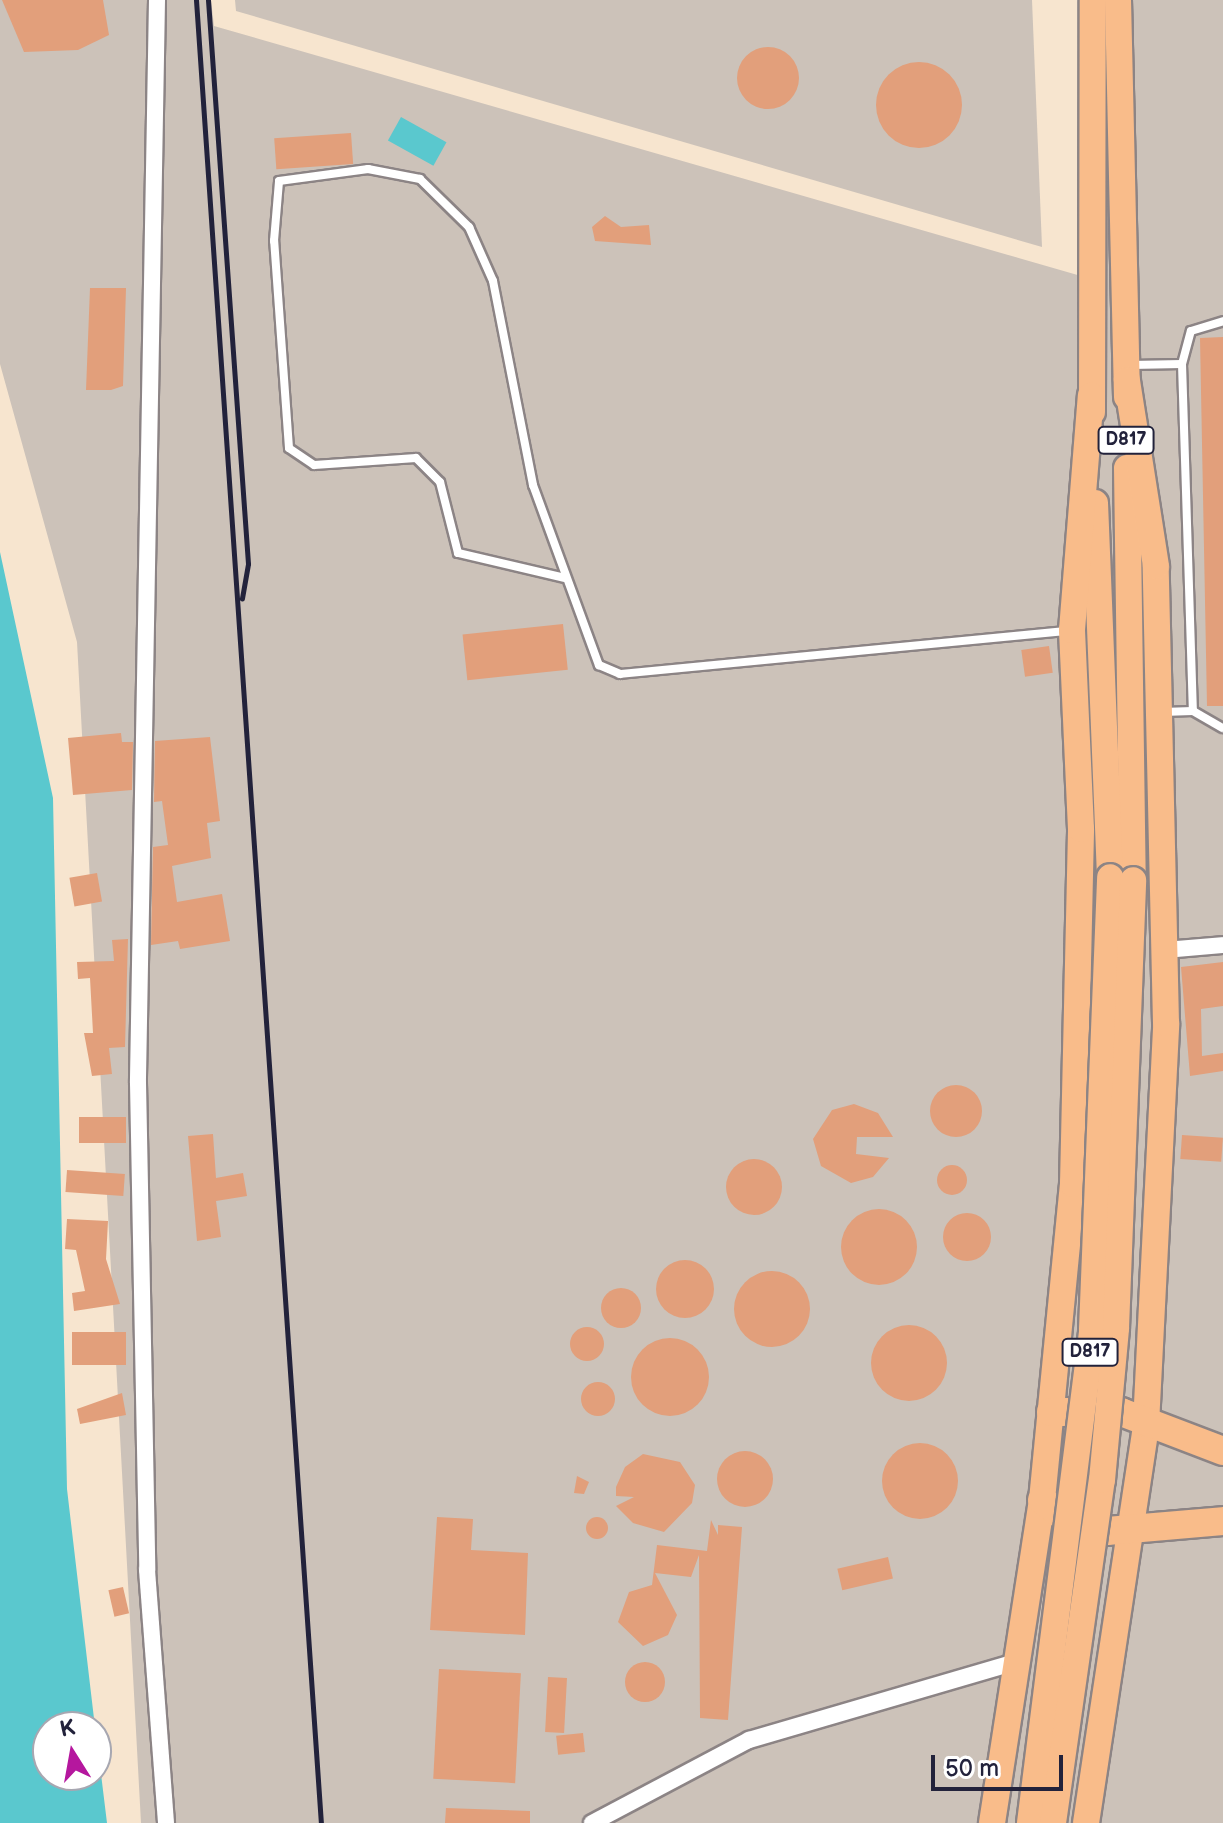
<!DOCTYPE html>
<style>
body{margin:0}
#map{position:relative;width:1223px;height:1823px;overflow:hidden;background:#f7e5cf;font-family:"Balsamiq Sans",sans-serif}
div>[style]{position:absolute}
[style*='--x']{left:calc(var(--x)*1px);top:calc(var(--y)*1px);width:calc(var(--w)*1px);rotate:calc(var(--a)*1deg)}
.industrial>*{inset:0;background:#ccc2b9}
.water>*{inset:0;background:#5ac8ce;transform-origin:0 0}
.building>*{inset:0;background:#e29f7b;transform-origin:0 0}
.round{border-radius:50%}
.roads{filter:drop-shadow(2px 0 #8c8485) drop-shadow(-2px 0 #8c8485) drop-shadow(0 2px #8c8485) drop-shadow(0 -2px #8c8485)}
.service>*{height:8px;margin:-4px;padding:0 4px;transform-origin:4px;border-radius:4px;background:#fff}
.minor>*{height:16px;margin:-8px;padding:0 8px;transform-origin:8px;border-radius:8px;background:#fff}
.trunk>*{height:26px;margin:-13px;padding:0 13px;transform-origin:13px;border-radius:13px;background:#f9bc8a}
.motorway>*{height:28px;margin:-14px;padding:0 14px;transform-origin:14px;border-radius:14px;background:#f9bc8a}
.rail>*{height:5px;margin:-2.5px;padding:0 2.5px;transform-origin:2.5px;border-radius:2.5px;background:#22223b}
.bridges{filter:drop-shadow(2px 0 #8c8485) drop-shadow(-2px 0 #8c8485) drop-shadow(0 2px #8c8485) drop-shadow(0 -2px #8c8485)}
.trunk-bridge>*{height:26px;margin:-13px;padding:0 13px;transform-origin:13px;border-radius:13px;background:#f9bc8a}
span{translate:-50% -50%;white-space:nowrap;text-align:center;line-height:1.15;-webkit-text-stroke:6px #fff;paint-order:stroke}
.shield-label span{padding:2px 6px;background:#fff;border:2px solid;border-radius:6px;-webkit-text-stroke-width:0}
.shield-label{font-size:18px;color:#22223b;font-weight:700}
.north{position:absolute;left:32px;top:1711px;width:80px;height:80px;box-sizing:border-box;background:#fff;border:2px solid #a7a7b1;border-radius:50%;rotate:349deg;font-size:22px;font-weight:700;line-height:32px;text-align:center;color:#22223b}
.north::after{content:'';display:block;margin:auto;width:28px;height:36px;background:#b5179e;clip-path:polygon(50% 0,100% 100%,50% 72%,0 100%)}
.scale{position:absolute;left:931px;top:1755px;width:132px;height:36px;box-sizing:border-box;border:4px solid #22223b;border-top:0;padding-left:10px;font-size:24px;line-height:28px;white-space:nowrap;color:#22223b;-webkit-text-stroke:6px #fff;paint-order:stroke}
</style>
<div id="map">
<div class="industrial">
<i style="clip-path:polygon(0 0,211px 0,214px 26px,1081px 276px,1077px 0,1223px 0,1223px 1823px,141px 1823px,77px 642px,0 364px)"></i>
<i style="clip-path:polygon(235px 0,1032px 0,1042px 247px,236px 11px)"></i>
</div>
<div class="water">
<i style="left:401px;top:117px;width:52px;height:27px;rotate:29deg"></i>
<i style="clip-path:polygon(0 552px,53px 798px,67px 1489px,95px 1727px,48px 1727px,48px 1775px,96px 1775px,96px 1733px,107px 1823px,0 1823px)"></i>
</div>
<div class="building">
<i style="clip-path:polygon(2px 0,103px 0,109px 35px,78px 50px,24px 52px)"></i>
<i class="round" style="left:737px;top:47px;width:62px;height:62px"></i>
<i class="round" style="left:876px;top:62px;width:86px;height:86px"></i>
<i style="left:351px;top:133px;width:31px;height:77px;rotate:86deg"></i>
<i style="clip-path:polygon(605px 216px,621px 227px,649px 225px,651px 245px,595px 241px,592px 227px)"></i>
<i style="clip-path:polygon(90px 288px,126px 288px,123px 386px,111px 390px,86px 390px)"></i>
<i style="clip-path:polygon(1223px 337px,1223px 706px,1207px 706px,1200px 338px)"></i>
<i style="left:563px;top:624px;width:46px;height:101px;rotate:84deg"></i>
<i style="left:1049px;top:646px;width:27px;height:28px;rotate:82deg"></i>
<i style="clip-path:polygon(121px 733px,122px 742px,133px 742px,132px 790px,73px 795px,68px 738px)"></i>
<i style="clip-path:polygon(210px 737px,220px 821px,207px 823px,211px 858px,172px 866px,177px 902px,222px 894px,230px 941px,180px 949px,178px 941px,151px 945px,153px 847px,168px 845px,162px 801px,154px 802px,155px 741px)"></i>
<i style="left:97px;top:873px;width:29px;height:28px;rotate:80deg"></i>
<i style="clip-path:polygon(128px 939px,125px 1047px,109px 1048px,112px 1074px,92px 1076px,84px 1033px,93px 1033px,90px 978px,78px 979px,77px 962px,114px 961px,112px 940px)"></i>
<i style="clip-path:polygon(1223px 962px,1223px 1006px,1201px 1009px,1202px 1056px,1223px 1053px,1223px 1071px,1190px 1076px,1181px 967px)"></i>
<i class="round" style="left:930px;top:1085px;width:52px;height:52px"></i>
<i style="clip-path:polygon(854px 1104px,878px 1113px,893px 1137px,857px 1137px,856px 1154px,889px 1158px,873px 1177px,851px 1183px,821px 1166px,813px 1139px,832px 1110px)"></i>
<i style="left:79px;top:1117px;width:47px;height:26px"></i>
<i style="clip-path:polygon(213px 1134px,216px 1178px,243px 1173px,247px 1196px,216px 1201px,221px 1237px,197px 1241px,188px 1136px)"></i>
<i style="left:1182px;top:1135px;width:41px;height:24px;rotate:4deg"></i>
<i class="round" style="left:726px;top:1159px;width:56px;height:56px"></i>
<i class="round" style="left:937px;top:1165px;width:30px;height:30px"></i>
<i style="left:67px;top:1170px;width:58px;height:22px;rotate:4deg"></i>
<i class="round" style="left:841px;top:1209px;width:76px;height:76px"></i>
<i class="round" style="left:943px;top:1213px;width:48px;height:48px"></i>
<i style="clip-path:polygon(67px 1219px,108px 1221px,106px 1259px,120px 1304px,74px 1311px,72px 1293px,85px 1291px,76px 1250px,65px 1249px)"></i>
<i class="round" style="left:656px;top:1260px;width:58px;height:58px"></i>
<i class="round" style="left:734px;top:1271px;width:76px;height:76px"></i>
<i class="round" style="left:601px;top:1288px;width:40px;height:40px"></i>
<i class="round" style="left:871px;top:1325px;width:76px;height:76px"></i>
<i class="round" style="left:570px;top:1327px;width:34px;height:34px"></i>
<i style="left:126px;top:1332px;width:33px;height:54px;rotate:90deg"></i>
<i class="round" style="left:631px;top:1338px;width:78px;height:78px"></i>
<i class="round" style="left:581px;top:1382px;width:34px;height:34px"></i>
<i style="clip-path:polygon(122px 1393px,126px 1415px,80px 1424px,77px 1409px)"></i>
<i class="round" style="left:882px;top:1443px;width:76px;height:76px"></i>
<i class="round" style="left:717px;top:1451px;width:56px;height:56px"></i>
<i style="clip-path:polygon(643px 1454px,680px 1462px,695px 1485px,692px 1503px,664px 1532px,633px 1523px,616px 1506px,634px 1497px,616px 1496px,616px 1487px,625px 1467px)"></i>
<i style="clip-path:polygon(577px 1476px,589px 1482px,584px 1494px,574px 1493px)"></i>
<i class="round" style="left:586px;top:1517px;width:22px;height:22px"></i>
<i style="clip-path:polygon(437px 1517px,473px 1519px,471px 1550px,528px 1553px,525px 1635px,430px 1630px)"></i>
<i style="clip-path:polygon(711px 1520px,718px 1535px,718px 1525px,742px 1527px,728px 1720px,700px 1718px,699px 1555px,691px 1577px,655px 1573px,677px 1615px,668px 1635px,643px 1646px,618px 1622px,629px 1592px,652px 1585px,657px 1545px,707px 1551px)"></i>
<i style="left:888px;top:1557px;width:22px;height:52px;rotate:77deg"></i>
<i style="left:123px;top:1587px;width:27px;height:15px;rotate:77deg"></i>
<i class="round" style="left:625px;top:1662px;width:40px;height:40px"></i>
<i style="left:439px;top:1669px;width:82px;height:110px;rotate:3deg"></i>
<i style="left:548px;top:1677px;width:19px;height:55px;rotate:3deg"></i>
<i style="left:583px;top:1733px;width:19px;height:27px;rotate:84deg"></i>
<i style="clip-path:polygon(446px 1808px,530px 1811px,530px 1823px,445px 1823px)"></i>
</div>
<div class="roads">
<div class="service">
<i style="--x:1182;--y:364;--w:34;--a:-75"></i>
<i style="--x:1191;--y:331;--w:34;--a:-17"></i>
<i style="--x:1131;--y:365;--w:51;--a:-1.1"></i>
<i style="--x:1182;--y:364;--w:347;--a:88.2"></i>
<i style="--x:1193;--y:711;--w:31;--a:178"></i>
<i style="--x:565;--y:578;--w:110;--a:-166.8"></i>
<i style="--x:458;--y:553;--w:73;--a:-104.2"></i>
<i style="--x:440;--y:482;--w:34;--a:-135"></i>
<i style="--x:416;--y:458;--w:102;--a:176.1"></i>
<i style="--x:314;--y:465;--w:30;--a:-146"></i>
<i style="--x:289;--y:448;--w:208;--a:-94.1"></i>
<i style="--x:274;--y:241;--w:60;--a:-85.2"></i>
<i style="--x:279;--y:181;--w:90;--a:-7.7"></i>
<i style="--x:368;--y:169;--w:53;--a:10.9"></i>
<i style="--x:420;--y:179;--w:69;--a:44.4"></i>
<i style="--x:469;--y:227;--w:59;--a:66"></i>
<i style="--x:493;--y:281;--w:208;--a:78.9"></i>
<i style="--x:533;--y:485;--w:192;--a:69.9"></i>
<i style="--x:599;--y:665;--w:23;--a:23"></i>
<i style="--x:620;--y:674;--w:449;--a:-5.5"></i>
<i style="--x:1193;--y:711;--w:34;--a:30"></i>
</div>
<div class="minor">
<i style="--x:157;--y:0;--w:1083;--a:91.01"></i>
<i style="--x:138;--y:1083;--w:487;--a:88.9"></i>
<i style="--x:147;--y:1570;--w:254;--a:85.7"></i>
<i style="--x:1164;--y:950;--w:59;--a:-4.8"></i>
<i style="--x:592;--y:1823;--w:178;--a:-27.9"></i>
<i style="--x:749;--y:1740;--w:278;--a:-16.3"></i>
</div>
<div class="trunk">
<i style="--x:1118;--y:0;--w:397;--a:88.7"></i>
<i style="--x:1092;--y:412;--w:412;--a:-89.9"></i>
<i style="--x:1127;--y:468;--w:412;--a:89.2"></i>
<i style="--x:1095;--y:503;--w:374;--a:87.7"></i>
<i style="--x:992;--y:1823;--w:327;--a:-81.2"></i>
<i style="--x:1042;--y:1500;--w:318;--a:-84.4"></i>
<i style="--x:1073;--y:1184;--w:355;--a:-88.7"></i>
<i style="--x:1081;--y:829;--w:199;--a:-92.6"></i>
<i style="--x:1072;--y:630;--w:235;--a:-85.4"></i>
<i style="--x:1086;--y:1823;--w:403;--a:-81.4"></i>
<i style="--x:1146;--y:1424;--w:401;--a:-87.1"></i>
<i style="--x:1166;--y:1023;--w:457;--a:-91.3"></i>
<i style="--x:1156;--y:566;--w:188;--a:-98.9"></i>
</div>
<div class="motorway">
<i style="--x:1051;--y:1412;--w:70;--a:0"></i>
<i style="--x:1121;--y:1412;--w:109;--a:20.9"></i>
<i style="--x:1042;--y:1500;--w:31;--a:38"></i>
<i style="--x:1066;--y:1519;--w:43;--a:16.3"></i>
<i style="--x:1107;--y:1531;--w:116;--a:-4.9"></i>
</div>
</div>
<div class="rail">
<i style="--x:196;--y:0;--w:1827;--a:86.08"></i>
<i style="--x:208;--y:0;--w:565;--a:85.94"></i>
<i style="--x:248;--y:564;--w:35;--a:100"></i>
</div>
<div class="bridges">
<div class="trunk-bridge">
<i style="--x:1030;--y:1823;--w:498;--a:-82.8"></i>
<i style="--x:1092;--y:1329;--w:452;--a:-87.7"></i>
<i style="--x:1053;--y:1823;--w:346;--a:-81.9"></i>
<i style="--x:1102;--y:1480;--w:153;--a:-84.7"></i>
<i style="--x:1116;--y:1328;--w:448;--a:-87.8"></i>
</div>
</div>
<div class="shield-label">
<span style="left:1126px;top:440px">D817</span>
<span style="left:1090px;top:1352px">D817</span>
</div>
<div class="north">K</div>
<div class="scale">50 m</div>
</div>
